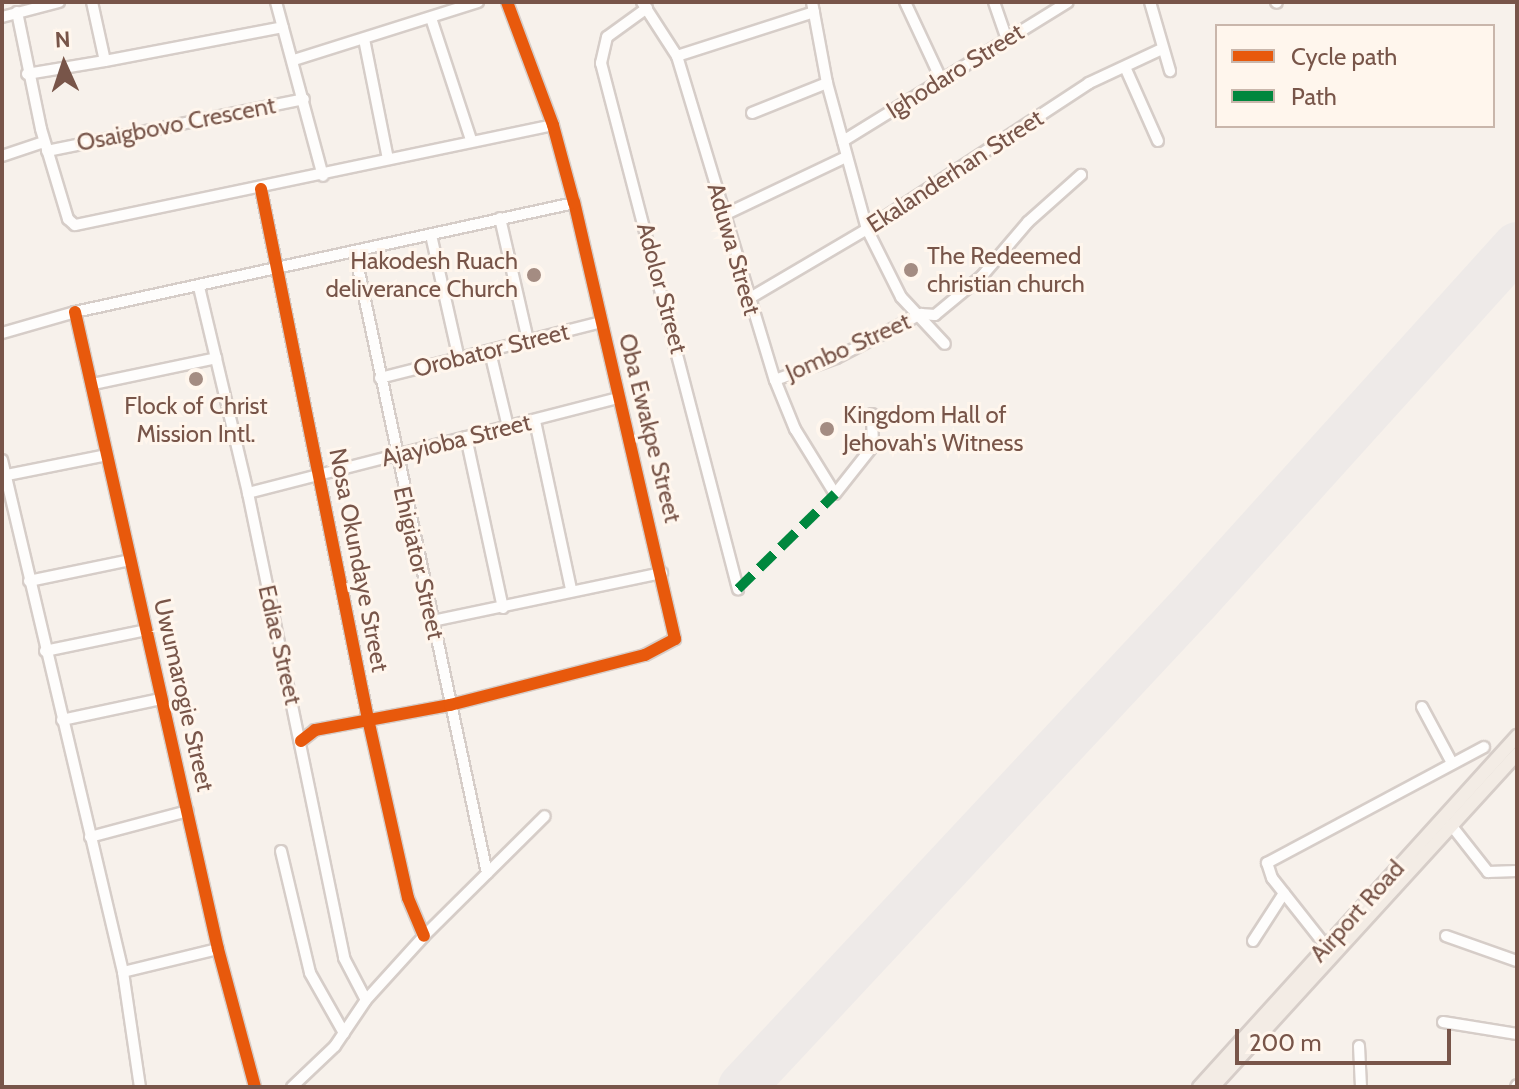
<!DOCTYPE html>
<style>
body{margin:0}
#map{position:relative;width:1519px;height:1089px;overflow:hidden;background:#f7f1eb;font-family:Cabin,sans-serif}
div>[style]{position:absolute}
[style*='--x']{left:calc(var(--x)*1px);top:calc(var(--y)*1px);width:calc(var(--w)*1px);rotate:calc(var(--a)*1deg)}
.runway>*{height:48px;margin:-24px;padding:0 24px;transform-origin:24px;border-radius:24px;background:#eeeae8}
.roads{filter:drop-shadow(2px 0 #d6cdc8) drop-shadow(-2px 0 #d6cdc8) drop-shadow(0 2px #d6cdc8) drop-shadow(0 -2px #d6cdc8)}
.minor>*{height:10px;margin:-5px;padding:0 5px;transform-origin:5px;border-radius:5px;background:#fefdfc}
.major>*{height:12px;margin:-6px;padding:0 6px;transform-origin:6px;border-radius:6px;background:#f3ece5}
.quiet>*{height:10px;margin-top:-5px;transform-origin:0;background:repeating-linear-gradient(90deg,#00873e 0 20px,transparent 0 30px)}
.cycleway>*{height:12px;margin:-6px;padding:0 6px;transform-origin:6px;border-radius:6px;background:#e8590c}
.dots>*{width:22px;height:22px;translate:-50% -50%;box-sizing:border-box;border:4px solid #fff6ed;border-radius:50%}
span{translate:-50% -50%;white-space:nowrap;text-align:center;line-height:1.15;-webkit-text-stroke:6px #fff6ed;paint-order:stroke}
.street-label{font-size:24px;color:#785549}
.poi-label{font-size:24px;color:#785549}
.left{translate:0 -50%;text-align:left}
.right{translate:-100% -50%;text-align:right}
.frame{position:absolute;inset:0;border:4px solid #785549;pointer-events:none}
.legend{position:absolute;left:1215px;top:24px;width:280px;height:104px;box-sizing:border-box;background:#fff6ed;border:2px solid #c9b6ab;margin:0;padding:10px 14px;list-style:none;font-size:24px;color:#785549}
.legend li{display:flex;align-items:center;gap:16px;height:40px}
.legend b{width:40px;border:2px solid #c9b6ab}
.north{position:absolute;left:24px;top:24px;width:80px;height:80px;-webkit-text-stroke:6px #fff6ed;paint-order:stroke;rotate:357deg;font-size:22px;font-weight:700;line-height:32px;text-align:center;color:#785549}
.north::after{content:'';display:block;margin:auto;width:28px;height:36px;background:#785549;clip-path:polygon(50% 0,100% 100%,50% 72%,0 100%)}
.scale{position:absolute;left:1235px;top:1029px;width:216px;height:36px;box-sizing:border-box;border:4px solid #785549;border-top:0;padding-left:10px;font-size:24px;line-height:28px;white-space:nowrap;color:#785549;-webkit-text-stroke:6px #fff6ed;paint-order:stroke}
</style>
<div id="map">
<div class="runway">
<i style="--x:742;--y:1087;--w:666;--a:-46.95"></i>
<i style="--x:1197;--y:600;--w:477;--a:-47.9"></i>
</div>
<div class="roads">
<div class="minor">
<i style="--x:92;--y:2;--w:60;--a:77.6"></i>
<i style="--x:105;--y:61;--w:181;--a:-10.8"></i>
<i style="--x:276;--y:2;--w:180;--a:74.9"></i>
<i style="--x:642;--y:2;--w:64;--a:57.1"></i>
<i style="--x:677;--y:56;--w:338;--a:73.2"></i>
<i style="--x:775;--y:380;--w:53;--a:67.8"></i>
<i style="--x:795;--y:429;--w:76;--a:58.4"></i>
<i style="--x:835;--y:494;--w:61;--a:-51.6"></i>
<i style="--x:873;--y:446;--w:32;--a:-92"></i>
<i style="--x:812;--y:2;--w:82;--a:79.5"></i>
<i style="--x:827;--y:83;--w:151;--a:74.7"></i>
<i style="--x:867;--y:229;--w:76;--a:63.4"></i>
<i style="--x:901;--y:297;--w:64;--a:46.9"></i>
<i style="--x:905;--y:2;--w:87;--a:64.9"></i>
<i style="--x:994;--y:2;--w:37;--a:71"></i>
<i style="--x:1150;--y:2;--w:72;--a:73.8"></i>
<i style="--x:1276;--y:2;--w:1;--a:45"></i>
<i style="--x:647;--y:8;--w:49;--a:144.1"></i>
<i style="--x:607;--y:37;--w:27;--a:103"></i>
<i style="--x:601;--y:63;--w:544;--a:75.4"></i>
<i style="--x:17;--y:12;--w:119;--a:78.4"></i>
<i style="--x:41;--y:129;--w:94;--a:73.3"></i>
<i style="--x:68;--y:219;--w:9;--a:41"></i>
<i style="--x:75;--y:225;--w:488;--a:-11.8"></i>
<i style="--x:2;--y:17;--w:59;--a:-14.7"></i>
<i style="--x:431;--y:18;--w:128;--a:71.8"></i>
<i style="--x:364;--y:39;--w:122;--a:78.7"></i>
<i style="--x:677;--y:56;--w:144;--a:-17.8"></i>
<i style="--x:294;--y:60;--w:193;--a:-17.5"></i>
<i style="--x:1125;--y:67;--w:81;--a:66"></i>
<i style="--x:27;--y:74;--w:79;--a:-9.5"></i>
<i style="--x:752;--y:113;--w:81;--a:-21.8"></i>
<i style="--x:843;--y:141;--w:264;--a:-31.7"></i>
<i style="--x:47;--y:151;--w:262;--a:-11.4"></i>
<i style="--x:2;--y:156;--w:44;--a:-18.4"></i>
<i style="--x:261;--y:189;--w:541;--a:78.59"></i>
<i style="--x:368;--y:719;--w:183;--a:77.4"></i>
<i style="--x:408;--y:898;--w:41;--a:67.2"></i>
<i style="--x:724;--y:215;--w:135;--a:-25.4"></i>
<i style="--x:500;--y:218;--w:125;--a:77.1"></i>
<i style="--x:431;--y:235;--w:127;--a:77.3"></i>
<i style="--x:355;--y:253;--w:634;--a:77.98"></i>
<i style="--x:199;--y:287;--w:212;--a:76.6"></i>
<i style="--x:248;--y:493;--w:475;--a:78.3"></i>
<i style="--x:344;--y:958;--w:47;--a:62.4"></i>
<i style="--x:750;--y:298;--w:136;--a:-30.5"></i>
<i style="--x:867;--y:229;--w:266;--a:-33.3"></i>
<i style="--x:1089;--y:83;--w:81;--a:-25"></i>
<i style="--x:75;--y:312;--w:653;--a:77.35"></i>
<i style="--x:218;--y:949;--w:143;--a:75"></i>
<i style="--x:2;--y:333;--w:76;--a:-16"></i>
<i style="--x:75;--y:312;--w:511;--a:-12.32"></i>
<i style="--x:490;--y:352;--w:77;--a:76.5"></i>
<i style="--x:380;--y:378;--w:228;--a:-14.2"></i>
<i style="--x:775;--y:380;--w:65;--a:-19.8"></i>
<i style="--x:836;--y:358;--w:96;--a:-27.4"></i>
<i style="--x:921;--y:314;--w:14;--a:4"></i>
<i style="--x:935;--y:315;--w:61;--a:-39.7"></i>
<i style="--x:982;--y:276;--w:71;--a:-49.6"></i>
<i style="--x:1028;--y:222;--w:71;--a:-41.6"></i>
<i style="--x:93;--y:384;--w:126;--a:-11.9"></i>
<i style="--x:535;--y:421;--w:172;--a:77.9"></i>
<i style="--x:466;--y:437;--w:175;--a:77.8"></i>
<i style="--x:2;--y:460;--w:526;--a:76.7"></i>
<i style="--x:123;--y:972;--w:116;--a:81.6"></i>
<i style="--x:7;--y:475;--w:102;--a:-11.3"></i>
<i style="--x:248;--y:493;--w:381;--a:-14.4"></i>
<i style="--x:29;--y:581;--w:103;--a:-11.7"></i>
<i style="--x:432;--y:621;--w:235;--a:-11.8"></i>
<i style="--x:45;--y:651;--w:103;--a:-11.7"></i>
<i style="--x:1422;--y:707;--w:64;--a:61.8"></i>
<i style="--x:62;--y:720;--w:101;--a:-12"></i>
<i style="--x:301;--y:741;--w:18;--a:-38"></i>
<i style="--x:315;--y:730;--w:137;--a:-10.5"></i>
<i style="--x:450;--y:705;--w:201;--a:-14.4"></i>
<i style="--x:645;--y:655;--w:34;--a:-28"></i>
<i style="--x:675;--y:639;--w:448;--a:-103"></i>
<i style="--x:574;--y:203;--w:81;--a:-105.1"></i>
<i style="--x:553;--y:125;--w:131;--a:-110.5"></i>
<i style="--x:1451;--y:825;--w:60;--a:51.8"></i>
<i style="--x:1488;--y:872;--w:29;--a:-2"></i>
<i style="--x:90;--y:837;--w:101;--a:-14.9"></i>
<i style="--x:281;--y:851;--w:125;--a:76.6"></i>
<i style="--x:310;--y:973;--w:69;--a:60.5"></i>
<i style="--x:1446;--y:936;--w:75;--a:19.4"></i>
<i style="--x:1253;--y:941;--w:57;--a:-57.1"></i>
<i style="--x:1325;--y:945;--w:85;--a:-128.3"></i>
<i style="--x:1272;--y:878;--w:16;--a:-108"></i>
<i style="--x:1267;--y:863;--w:246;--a:-28.1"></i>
<i style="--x:123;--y:972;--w:98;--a:-13.6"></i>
<i style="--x:1443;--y:1022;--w:75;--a:9.2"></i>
<i style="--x:1359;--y:1046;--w:41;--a:87.2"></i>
<i style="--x:292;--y:1087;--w:59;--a:-43.6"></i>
<i style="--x:335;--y:1046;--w:55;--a:-56"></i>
<i style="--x:366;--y:1000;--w:86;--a:-47.8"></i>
<i style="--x:424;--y:936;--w:170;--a:-44.8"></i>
<i style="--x:1516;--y:1087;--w:2;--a:-63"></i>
</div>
<div class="major">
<i style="--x:1199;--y:1087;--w:474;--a:-47.8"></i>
<i style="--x:1213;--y:1087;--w:451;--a:-47.6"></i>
</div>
</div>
<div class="quiet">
<i style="--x:738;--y:589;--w:136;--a:-44.4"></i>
</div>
<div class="cycleway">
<i style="--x:261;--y:189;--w:541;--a:78.59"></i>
<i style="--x:368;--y:719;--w:183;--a:77.4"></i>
<i style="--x:408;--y:898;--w:41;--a:67.2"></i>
<i style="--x:75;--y:312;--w:653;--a:77.35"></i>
<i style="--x:218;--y:949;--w:143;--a:75"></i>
<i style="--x:301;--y:741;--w:18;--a:-38"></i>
<i style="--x:315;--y:730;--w:137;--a:-10.5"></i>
<i style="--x:450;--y:705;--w:201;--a:-14.4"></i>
<i style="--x:645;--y:655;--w:34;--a:-28"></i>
<i style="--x:675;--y:639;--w:448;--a:-103"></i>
<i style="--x:574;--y:203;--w:81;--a:-105.1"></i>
<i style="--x:553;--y:125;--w:131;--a:-110.5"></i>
</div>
<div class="dots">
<i style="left:911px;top:270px;background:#a48c82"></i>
<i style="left:534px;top:275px;background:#a48c82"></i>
<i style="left:196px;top:379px;background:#a48c82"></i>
<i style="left:827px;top:429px;background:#a48c82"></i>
</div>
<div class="street-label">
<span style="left:955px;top:71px;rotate:-32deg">Ighodaro Street</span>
<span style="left:176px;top:124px;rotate:-11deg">Osaigbovo Crescent</span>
<span style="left:955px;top:171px;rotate:-33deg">Ekalanderhan Street</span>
<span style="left:734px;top:249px;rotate:74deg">Aduwa Street</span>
<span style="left:662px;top:288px;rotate:75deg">Adolor Street</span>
<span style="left:848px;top:347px;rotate:-24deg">Jombo Street</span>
<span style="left:491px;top:350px;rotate:-14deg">Orobator Street</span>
<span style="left:650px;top:428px;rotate:76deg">Oba Ewakpe Street</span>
<span style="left:456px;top:440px;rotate:-14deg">Ajayioba Street</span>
<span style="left:359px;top:560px;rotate:79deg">Nosa Okundaye Street</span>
<span style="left:419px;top:563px;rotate:77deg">Ehigiator Street</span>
<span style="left:280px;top:645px;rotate:77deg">Ediae Street</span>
<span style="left:184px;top:695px;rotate:77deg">Uwumarogie Street</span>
<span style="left:1357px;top:911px;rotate:-48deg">Airport Road</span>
</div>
<div class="poi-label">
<span class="left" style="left:927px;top:270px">The Redeemed<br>christian church</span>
<span class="right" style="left:518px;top:275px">Hakodesh Ruach<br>deliverance Church</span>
<span style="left:196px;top:420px">Flock of Christ<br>Mission Intl.</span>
<span class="left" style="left:843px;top:429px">Kingdom Hall of<br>Jehovah's Witness</span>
</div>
<div class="frame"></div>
<ul class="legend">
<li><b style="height:10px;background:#e8590c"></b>Cycle path</li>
<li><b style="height:10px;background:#00873e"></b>Path</li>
</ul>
<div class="north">N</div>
<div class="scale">200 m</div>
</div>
